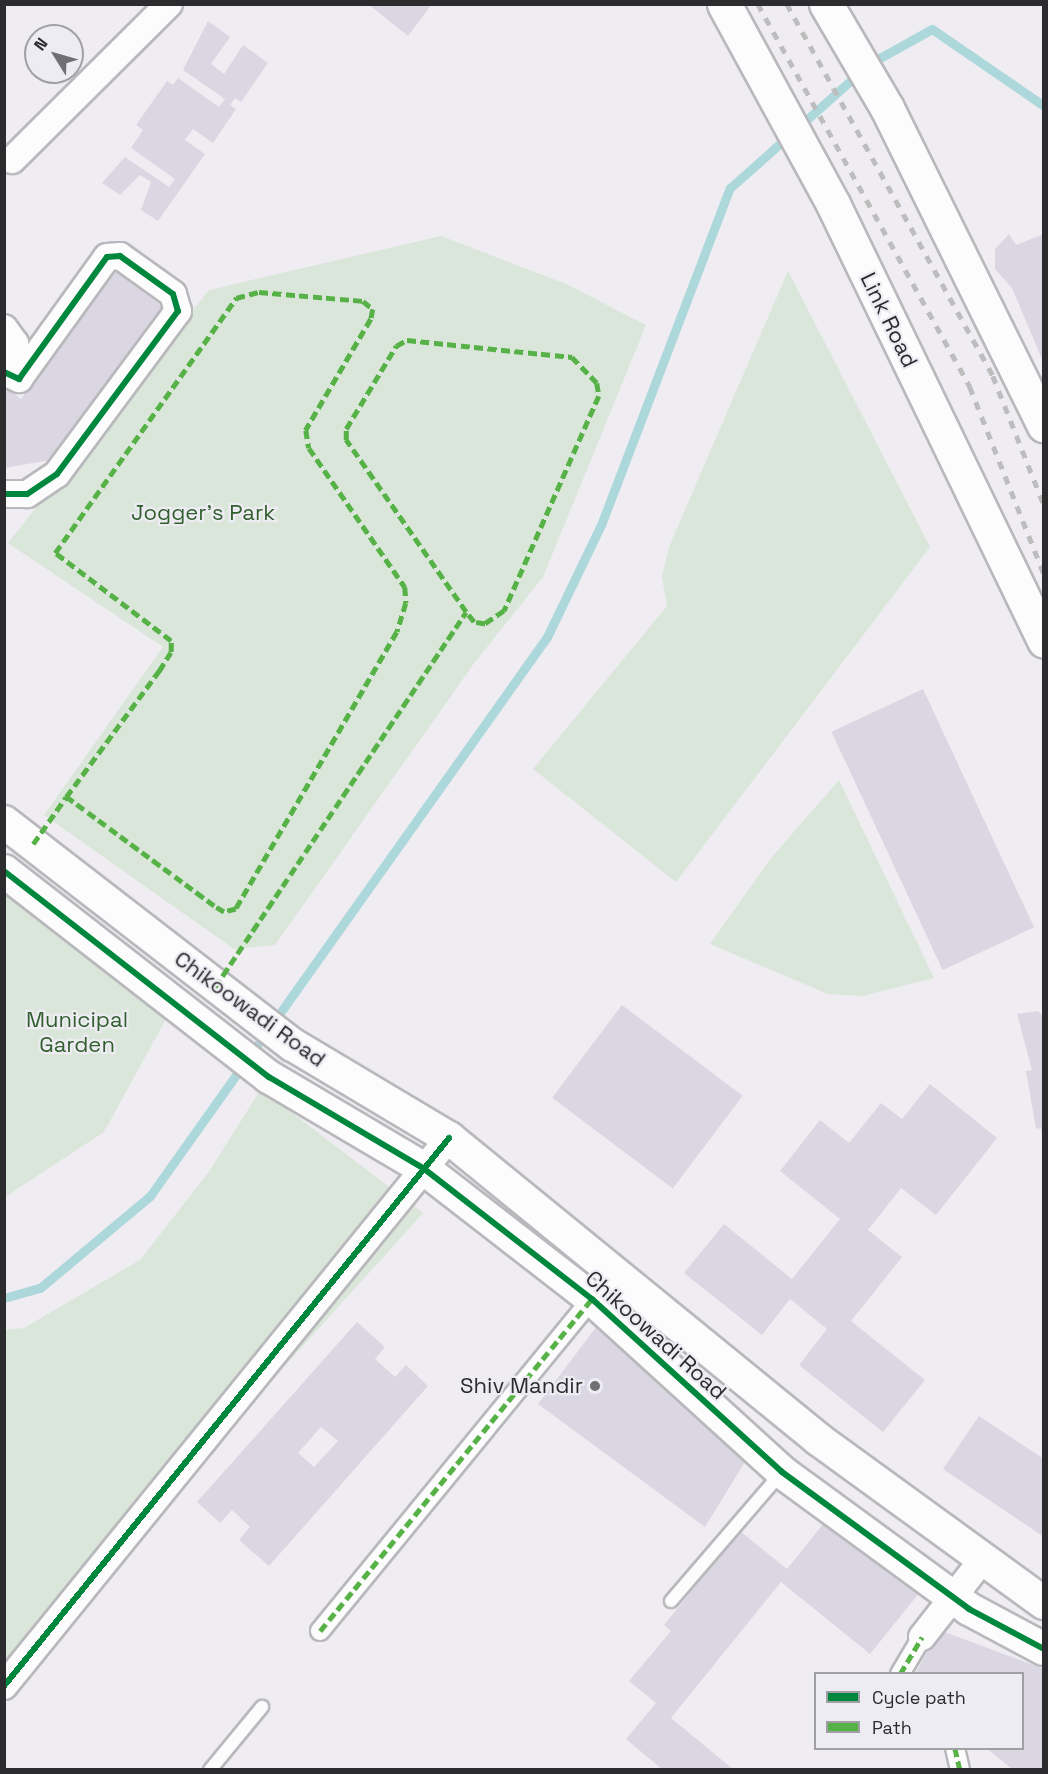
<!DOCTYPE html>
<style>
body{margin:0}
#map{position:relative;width:1048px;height:1774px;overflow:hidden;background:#efedf2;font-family:"Space Grotesk",sans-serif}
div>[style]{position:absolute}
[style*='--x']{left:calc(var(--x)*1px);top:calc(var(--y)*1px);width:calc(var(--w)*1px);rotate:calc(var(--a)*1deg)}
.green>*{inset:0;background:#d9e6d9}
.stream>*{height:9px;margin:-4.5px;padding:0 4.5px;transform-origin:4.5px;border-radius:4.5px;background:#acd7db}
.building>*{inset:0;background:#dad7e2;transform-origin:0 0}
.roads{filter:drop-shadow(2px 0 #b9b8bc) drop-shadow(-2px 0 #b9b8bc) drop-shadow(0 2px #b9b8bc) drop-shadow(0 -2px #b9b8bc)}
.service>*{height:12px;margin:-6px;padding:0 6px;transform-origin:6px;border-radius:6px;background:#fdfcfd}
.pedestrian>*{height:18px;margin:-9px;padding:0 9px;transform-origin:9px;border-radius:9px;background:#fdfcfd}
.minor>*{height:26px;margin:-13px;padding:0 13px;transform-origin:13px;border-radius:13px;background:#fdfcfd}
.tertiary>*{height:32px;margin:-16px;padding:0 16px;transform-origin:16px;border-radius:16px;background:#fdfcfd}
.primary>*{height:33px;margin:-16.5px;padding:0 16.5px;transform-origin:16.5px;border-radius:16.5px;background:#fdfcfd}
.rail>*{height:4.5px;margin-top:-2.25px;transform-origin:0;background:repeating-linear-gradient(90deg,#bdbdbd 0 8px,transparent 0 16px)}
.quiet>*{height:4.5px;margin-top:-2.25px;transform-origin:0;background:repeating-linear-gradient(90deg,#56b246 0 9px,transparent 0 13.5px)}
.cycleway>*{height:6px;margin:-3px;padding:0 3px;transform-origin:3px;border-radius:3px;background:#00873e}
.dots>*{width:16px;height:16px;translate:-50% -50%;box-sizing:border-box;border:3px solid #eeecf3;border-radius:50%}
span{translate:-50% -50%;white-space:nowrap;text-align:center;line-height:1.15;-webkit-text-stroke:4.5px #eeecf3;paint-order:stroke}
.street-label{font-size:22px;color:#2c2b2e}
.park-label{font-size:22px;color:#325f2e}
.poi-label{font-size:22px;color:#2c2b2e}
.right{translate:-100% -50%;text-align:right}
.frame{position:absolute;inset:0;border:6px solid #2c2b2e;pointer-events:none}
.legend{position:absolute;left:814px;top:1672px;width:210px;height:78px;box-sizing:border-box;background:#eeecf3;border:2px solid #a09fa4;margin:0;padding:8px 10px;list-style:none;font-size:18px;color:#2c2b2e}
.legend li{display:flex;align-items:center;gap:12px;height:30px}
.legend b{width:30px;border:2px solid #a09fa4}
.north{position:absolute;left:24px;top:24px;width:60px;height:60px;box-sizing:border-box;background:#eeecf3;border:2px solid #a09fa4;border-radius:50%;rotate:307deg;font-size:16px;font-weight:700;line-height:24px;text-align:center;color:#2c2b2e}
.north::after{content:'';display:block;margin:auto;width:21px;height:27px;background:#706f73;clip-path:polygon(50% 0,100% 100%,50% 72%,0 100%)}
</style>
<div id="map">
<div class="green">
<i style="clip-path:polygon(441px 236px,566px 284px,646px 325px,543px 577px,475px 662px,275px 945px,234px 949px,44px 815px,163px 647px,8px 543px,209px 290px)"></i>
<i style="clip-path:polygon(788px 271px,930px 547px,676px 882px,533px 769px,667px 606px,662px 577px,669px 547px)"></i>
<i style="clip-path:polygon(839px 780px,934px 978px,863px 996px,828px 994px,710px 944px,772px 857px)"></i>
<i style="clip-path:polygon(5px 895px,172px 1008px,104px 1132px,5px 1197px)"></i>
<i style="clip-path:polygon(261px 1089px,423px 1213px,124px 1544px,5px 1695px,5px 1330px,24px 1328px,140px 1260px,208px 1173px)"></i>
</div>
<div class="stream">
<i style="--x:869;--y:64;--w:72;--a:-29.1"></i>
<i style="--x:932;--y:29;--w:136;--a:34.5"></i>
<i style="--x:4;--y:1298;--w:37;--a:-16"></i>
<i style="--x:40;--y:1288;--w:143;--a:-39.9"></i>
<i style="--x:150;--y:1196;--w:686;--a:-54.62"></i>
<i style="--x:547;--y:637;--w:124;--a:-64.3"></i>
<i style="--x:601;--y:525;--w:361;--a:-69.1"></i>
<i style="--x:730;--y:188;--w:173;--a:-41.7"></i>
</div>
<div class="building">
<i style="clip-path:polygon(368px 4px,432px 4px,408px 36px)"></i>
<i style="clip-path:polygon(208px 21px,230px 37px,211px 64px,224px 74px,243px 45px,268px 63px,241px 102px,235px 98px,230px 105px,236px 109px,213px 143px,193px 129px,185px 140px,205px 154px,158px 221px,141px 210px,151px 182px,140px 175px,120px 195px,102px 183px,125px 157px,169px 187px,175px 179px,131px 148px,143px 130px,136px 125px,167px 81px,173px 85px,178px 78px,219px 107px,225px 99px,183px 70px)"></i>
<i style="clip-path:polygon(1009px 234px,1016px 245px,1044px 234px,1044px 364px,1012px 288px,995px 269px,995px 249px)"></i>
<i style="clip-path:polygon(115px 271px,171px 313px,63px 458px,4px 468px,4px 386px,21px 399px)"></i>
<i style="left:923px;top:689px;width:263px;height:101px;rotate:65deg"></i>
<i style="left:622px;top:1005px;width:151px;height:116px;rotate:37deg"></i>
<i style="clip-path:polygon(1038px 1011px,1044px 1017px,1042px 1136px,1041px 1128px,1036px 1129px,1026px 1071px,1032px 1070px,1017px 1014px)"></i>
<i style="clip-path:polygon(930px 1084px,997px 1138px,936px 1215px,901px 1188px,868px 1230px,902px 1257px,851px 1321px,925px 1380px,883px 1432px,799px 1365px,827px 1329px,790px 1299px,762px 1335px,684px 1273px,724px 1224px,792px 1279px,840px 1219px,780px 1171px,820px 1120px,849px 1143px,881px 1103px,902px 1119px)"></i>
<i style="clip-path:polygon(evenodd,357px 1322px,385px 1347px,375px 1359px,395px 1377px,406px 1365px,428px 1386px,269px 1566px,239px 1540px,250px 1527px,232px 1510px,220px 1523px,197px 1502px,357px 1322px,321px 1427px,338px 1441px,314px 1467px,298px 1453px,321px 1427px)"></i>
<i style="clip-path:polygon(597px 1326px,651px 1367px,748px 1457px,705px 1527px,538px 1404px)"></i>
<i style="clip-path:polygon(979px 1416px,1044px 1459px,1044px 1537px,943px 1469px)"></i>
<i style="clip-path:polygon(828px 1518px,920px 1592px,870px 1654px,781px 1582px,671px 1718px,734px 1770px,663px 1770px,626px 1739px,656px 1703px,629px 1681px,671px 1631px,664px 1625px,740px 1531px,787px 1569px)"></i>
<i style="clip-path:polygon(939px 1630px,1044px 1669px,1044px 1770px,1013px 1770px,986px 1748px,1022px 1748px,1022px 1674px,915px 1674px)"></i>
</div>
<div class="roads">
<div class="service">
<i style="--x:671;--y:1601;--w:169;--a:-49.3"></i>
<i style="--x:210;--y:1770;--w:82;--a:-50.5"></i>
</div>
<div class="pedestrian">
<i style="--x:320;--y:1631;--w:429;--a:-50.7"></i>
<i style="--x:900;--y:1674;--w:43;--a:-59.3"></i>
<i style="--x:955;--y:1748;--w:23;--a:77"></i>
</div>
<div class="minor">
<i style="--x:12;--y:160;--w:221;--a:-44.8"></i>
<i style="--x:4;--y:328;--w:19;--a:54"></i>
<i style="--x:15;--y:343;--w:18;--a:128"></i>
<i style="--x:4;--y:372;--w:17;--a:25"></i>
<i style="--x:19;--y:379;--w:150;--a:-54.2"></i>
<i style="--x:107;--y:257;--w:13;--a:-4"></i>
<i style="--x:120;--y:256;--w:65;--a:35.6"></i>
<i style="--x:173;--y:294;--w:18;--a:74"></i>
<i style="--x:178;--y:311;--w:203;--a:126.6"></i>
<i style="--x:57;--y:474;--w:36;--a:146"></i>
<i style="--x:27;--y:494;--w:23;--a:180"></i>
<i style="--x:922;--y:1637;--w:99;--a:-52"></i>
<i style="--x:4;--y:1686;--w:706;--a:-50.92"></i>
</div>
<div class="tertiary">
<i style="--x:4;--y:822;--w:365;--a:37.7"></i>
<i style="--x:293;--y:1045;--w:182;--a:30.8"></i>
<i style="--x:449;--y:1138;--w:476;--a:39.2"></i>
<i style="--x:818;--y:1439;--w:279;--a:36"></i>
<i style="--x:4;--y:871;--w:336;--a:37.9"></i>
<i style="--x:269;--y:1077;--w:179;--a:30.6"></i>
<i style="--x:423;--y:1168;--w:214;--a:37.8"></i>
<i style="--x:592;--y:1299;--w:257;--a:42.3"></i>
<i style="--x:782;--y:1472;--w:232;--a:36.2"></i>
<i style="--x:969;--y:1609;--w:85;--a:28.1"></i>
</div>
<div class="primary">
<i style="--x:724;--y:4;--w:228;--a:61.4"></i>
<i style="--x:833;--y:204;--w:485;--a:64.2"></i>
<i style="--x:826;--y:4;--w:121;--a:59.6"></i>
<i style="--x:887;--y:108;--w:354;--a:63.7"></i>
</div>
</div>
<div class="rail">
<i style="--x:758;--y:4;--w:438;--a:61"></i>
<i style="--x:970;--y:387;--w:201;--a:68.4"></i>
<i style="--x:787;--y:4;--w:425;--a:61"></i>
<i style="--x:993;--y:376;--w:139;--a:68.4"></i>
</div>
<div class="quiet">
<i style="--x:407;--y:340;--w:166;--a:5.9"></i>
<i style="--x:572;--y:357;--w:36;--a:46"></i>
<i style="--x:597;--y:383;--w:13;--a:81"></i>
<i style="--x:599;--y:396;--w:235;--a:113.8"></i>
<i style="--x:504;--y:611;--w:23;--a:146"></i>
<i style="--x:485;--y:624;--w:11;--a:-170"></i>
<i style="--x:474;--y:622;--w:13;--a:-129"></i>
<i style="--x:466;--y:612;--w:210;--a:-124.9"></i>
<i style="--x:346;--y:440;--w:11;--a:-90"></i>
<i style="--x:346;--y:429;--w:97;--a:-58.9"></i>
<i style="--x:396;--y:346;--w:13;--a:-29"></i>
<i style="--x:33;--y:844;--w:57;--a:-54.9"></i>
<i style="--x:66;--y:797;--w:157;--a:-53.6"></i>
<i style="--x:159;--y:671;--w:22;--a:-58"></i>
<i style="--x:171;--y:652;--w:11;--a:-90"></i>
<i style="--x:171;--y:641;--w:146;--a:-142.8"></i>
<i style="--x:55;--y:553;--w:313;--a:-54.6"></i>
<i style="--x:236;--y:298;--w:24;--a:-15"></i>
<i style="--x:259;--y:292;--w:104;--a:4.9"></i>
<i style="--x:363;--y:301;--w:13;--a:39"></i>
<i style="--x:373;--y:309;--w:10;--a:101"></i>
<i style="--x:371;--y:319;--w:129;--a:120.4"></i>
<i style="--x:306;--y:430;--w:18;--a:81"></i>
<i style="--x:309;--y:448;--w:169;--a:55.4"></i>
<i style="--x:405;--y:587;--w:16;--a:86"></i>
<i style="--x:406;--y:603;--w:30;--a:107"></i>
<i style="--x:397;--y:632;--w:320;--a:120.2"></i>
<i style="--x:236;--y:909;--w:12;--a:166"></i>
<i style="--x:224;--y:912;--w:12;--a:-149"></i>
<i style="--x:214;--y:906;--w:184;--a:-143.6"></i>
<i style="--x:215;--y:987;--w:451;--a:-56.2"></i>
<i style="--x:320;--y:1631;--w:429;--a:-50.7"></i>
<i style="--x:900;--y:1674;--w:43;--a:-59.3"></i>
<i style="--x:955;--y:1748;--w:23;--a:77"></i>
</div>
<div class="cycleway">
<i style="--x:4;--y:372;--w:17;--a:25"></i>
<i style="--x:19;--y:379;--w:150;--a:-54.2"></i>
<i style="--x:107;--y:257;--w:13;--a:-4"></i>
<i style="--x:120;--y:256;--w:65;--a:35.6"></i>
<i style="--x:173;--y:294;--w:18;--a:74"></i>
<i style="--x:178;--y:311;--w:203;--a:126.6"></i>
<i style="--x:57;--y:474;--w:36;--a:146"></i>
<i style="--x:27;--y:494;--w:23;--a:180"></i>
<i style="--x:4;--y:871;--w:336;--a:37.9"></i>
<i style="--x:269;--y:1077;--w:179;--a:30.6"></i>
<i style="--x:423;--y:1168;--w:214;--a:37.8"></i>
<i style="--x:592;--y:1299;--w:257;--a:42.3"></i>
<i style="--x:782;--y:1472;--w:232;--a:36.2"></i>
<i style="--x:969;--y:1609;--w:85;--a:28.1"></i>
<i style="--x:4;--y:1686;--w:706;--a:-50.92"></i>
</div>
<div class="dots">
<i style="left:595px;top:1386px;background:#706f73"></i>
</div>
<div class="street-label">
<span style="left:889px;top:320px;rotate:64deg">Link Road</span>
<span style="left:250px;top:1009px;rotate:36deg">Chikoowadi Road</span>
<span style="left:656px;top:1335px;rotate:42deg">Chikoowadi Road</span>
</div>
<div class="park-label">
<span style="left:203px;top:513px">Jogger's Park</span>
<span style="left:77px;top:1032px">Municipal<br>Garden</span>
</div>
<div class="poi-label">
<span class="right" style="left:583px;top:1386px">Shiv Mandir</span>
</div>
<div class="frame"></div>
<ul class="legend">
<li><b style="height:8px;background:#00873e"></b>Cycle path</li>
<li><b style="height:8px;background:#56b246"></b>Path</li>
</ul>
<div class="north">N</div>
</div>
